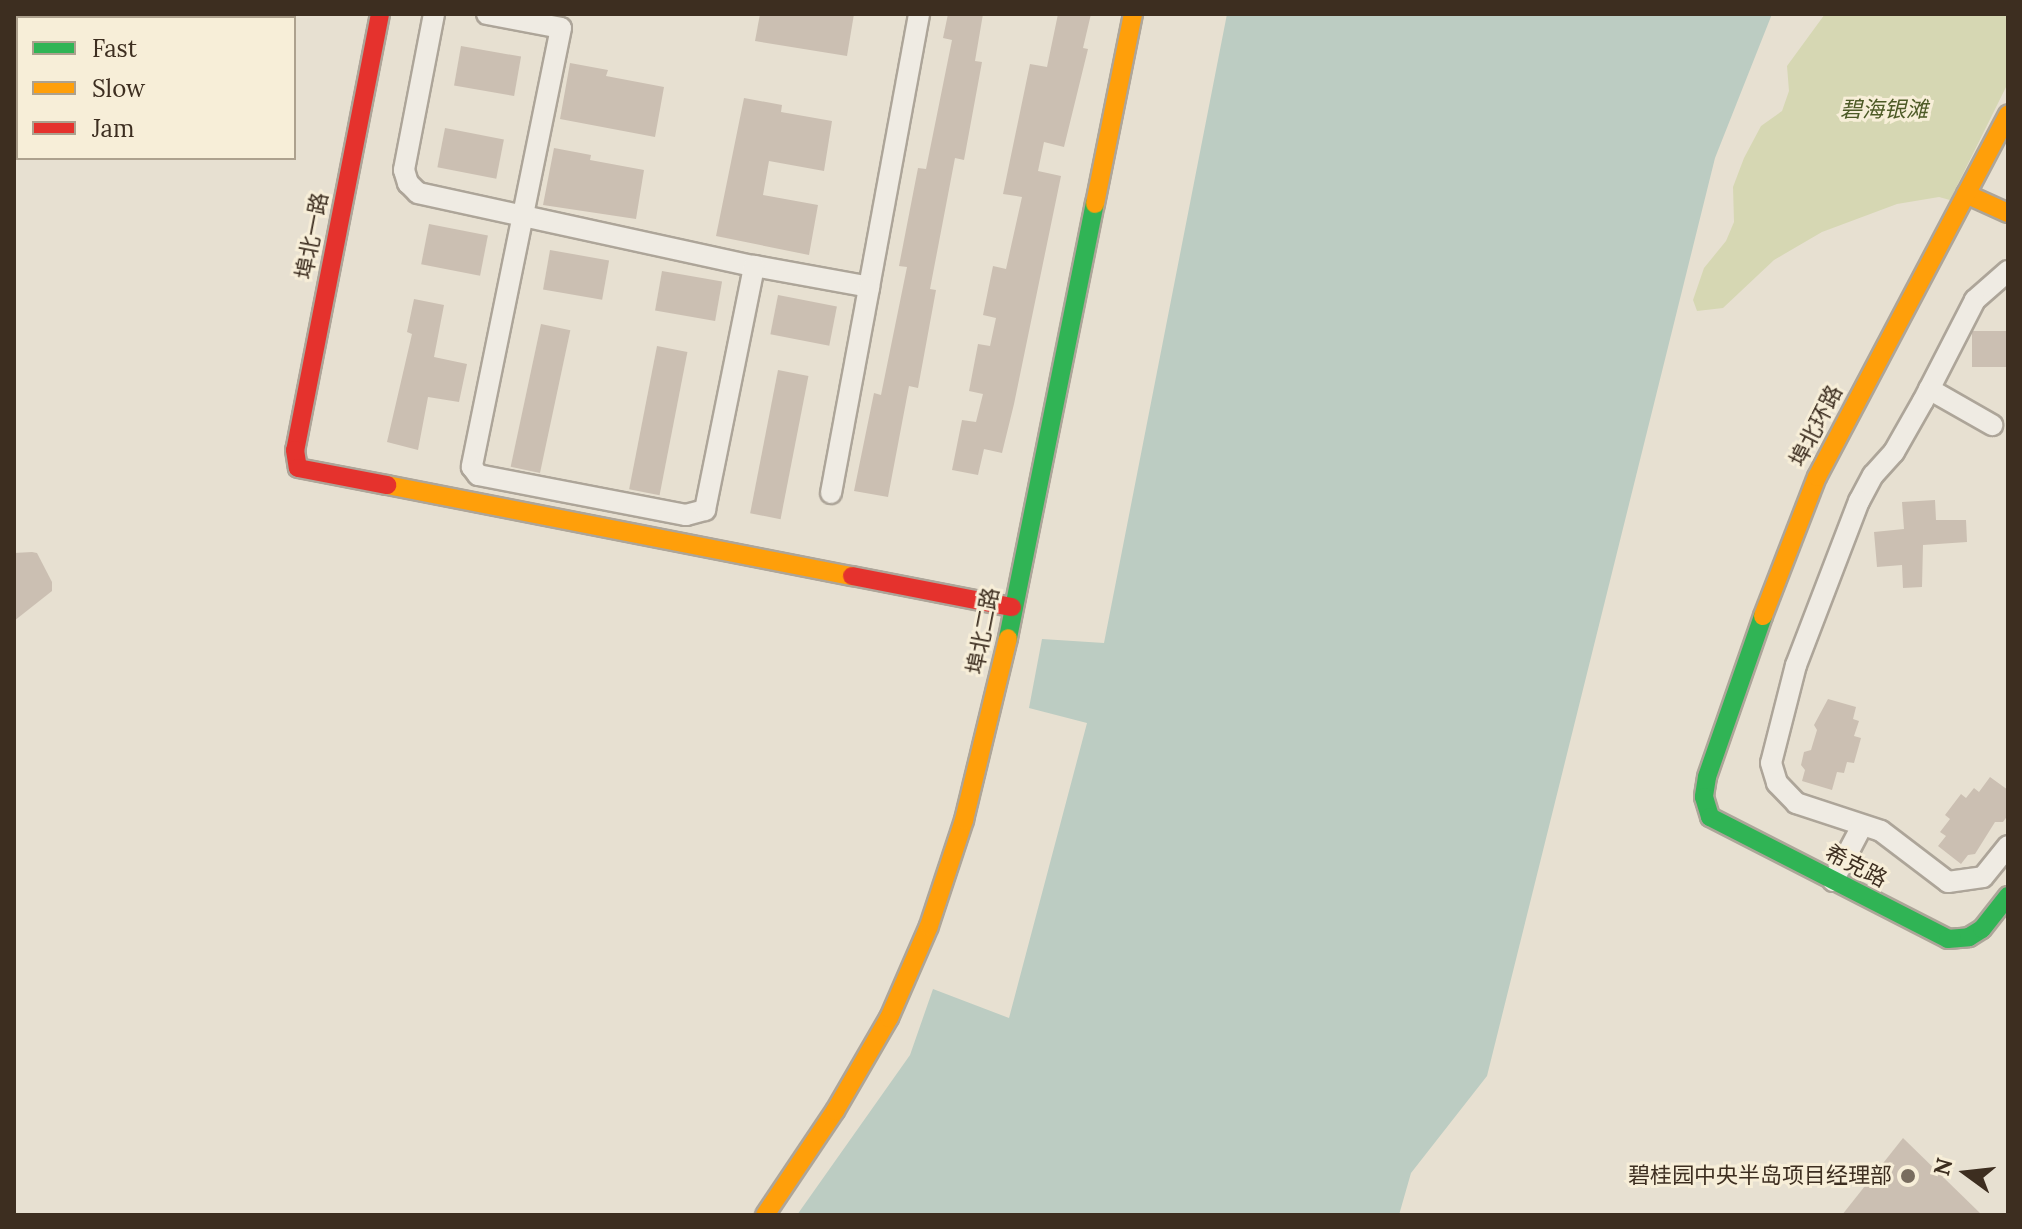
<!DOCTYPE html>
<meta charset="utf-8">
<style>
body{margin:0}
#map{position:relative;width:2022px;height:1229px;overflow:hidden;background:#e7e0d1;font-family:Lora,"Noto Sans SC",serif}
div>[style]{position:absolute}
[style*='--x']{left:calc(var(--x)*1px);top:calc(var(--y)*1px);width:calc(var(--w)*1px);rotate:calc(var(--a)*1deg)}
.green>*{inset:0;background:#d6d7b3}
.water>*{inset:0;background:#bcccc2}
.building>*{inset:0;background:#cbbfb2;transform-origin:0 0}
.roads{filter:drop-shadow(2px 0 #ada599) drop-shadow(-2px 0 #ada599) drop-shadow(0 2px #ada599) drop-shadow(0 -2px #ada599)}
.street>*{height:20px;margin:-10px;padding:0 10px;transform-origin:10px;border-radius:10px;background:#efebe3}
.fast>*{height:18px;margin:-9px;padding:0 9px;transform-origin:9px;border-radius:9px;background:#30b455}
.slow>*{height:18px;margin:-9px;padding:0 9px;transform-origin:9px;border-radius:9px;background:#ff9f0a}
.jam>*{height:18px;margin:-9px;padding:0 9px;transform-origin:9px;border-radius:9px;background:#e5322d}
.dots>*{width:22px;height:22px;translate:-50% -50%;box-sizing:border-box;border:4px solid #f7eed8;border-radius:50%}
span{translate:-50% -50%;white-space:nowrap;text-align:center;line-height:1.15;-webkit-text-stroke:6px #f7eed8;paint-order:stroke}
.park-label{font-size:22px;color:#4d5a26;font-style:italic}
.street-label{font-size:22px;color:#3d2e20}
.poi-label{font-size:22px;color:#3d2e20}
.right{translate:-100% -50%;text-align:right}
.frame{position:absolute;inset:0;border:16px solid #3d2e20;pointer-events:none}
.legend{position:absolute;left:16px;top:16px;width:280px;height:144px;box-sizing:border-box;background:#f7eed8;border:2px solid #ada18e;margin:0;padding:10px 14px;list-style:none;font-size:24px;color:#3d2e20}
.legend li{display:flex;align-items:center;gap:16px;height:40px}
.legend b{width:40px;border:2px solid #ada18e}
.north{position:absolute;left:1926px;top:1133px;width:80px;height:80px;-webkit-text-stroke:6px #f7eed8;paint-order:stroke;rotate:285deg;font-size:22px;font-weight:700;line-height:32px;text-align:center;color:#3d2e20}
.north::after{content:'';display:block;margin:auto;width:28px;height:36px;background:#3d2e20;clip-path:polygon(50% 0,100% 100%,50% 72%,0 100%)}
</style>
<div id="map">
<div class="green">
<i style="clip-path:polygon(1825px 14px,2008px 14px,2008px 83px,1950px 200px,1939px 197px,1897px 204px,1822px 232px,1774px 260px,1723px 308px,1697px 311px,1693px 300px,1704px 268px,1726px 241px,1734px 222px,1733px 187px,1744px 158px,1761px 126px,1782px 111px,1789px 91px,1787px 66px)"></i>
</div>
<div class="water">
<i style="clip-path:polygon(1227px 14px,1772px 14px,1715px 158px,1487px 1076px,1411px 1173px,1399px 1215px,797px 1215px,910px 1055px,933px 989px,1009px 1018px,1087px 723px,1029px 708px,1042px 639px,1104px 643px)"></i>
</div>
<div class="building">
<i style="clip-path:polygon(760px 14px,854px 14px,847px 56px,755px 41px)"></i>
<i style="clip-path:polygon(948px 14px,983px 14px,975px 61px,982px 62px,964px 160px,955px 158px,930px 289px,936px 290px,918px 388px,909px 386px,888px 497px,854px 491px,874px 393px,881px 395px,907px 267px,899px 266px,918px 168px,926px 169px,952px 40px,943px 38px)"></i>
<i style="clip-path:polygon(1058px 14px,1091px 14px,1083px 48px,1088px 49px,1064px 147px,1044px 142px,1038px 171px,1061px 176px,1014px 404px,1002px 453px,984px 449px,978px 475px,952px 470px,962px 420px,976px 422px,983px 394px,969px 391px,978px 344px,990px 346px,996px 318px,983px 315px,993px 266px,1006px 269px,1022px 197px,1003px 194px,1030px 64px,1047px 67px)"></i>
<i style="left:461px;top:46px;width:61px;height:40px;rotate:10deg"></i>
<i style="clip-path:polygon(570px 63px,608px 70px,606px 76px,664px 87px,655px 137px,560px 119px)"></i>
<i style="clip-path:polygon(744px 98px,782px 105px,781px 112px,832px 121px,824px 171px,769px 161px,763px 195px,818px 205px,809px 255px,716px 236px)"></i>
<i style="left:445px;top:128px;width:60px;height:40px;rotate:11deg"></i>
<i style="clip-path:polygon(554px 148px,591px 155px,590px 160px,644px 170px,636px 219px,543px 205px)"></i>
<i style="left:429px;top:224px;width:60px;height:41px;rotate:11deg"></i>
<i style="left:550px;top:250px;width:60px;height:40px;rotate:10deg"></i>
<i style="left:662px;top:271px;width:61px;height:40px;rotate:10deg"></i>
<i style="left:778px;top:295px;width:60px;height:40px;rotate:11deg"></i>
<i style="clip-path:polygon(414px 299px,444px 305px,434px 357px,467px 364px,459px 402px,428px 397px,418px 450px,387px 442px,412px 334px,407px 332px)"></i>
<i style="left:541px;top:324px;width:30px;height:146px;rotate:12deg"></i>
<i style="left:2008px;top:331px;width:36px;height:36px;rotate:90deg"></i>
<i style="left:657px;top:346px;width:31px;height:146px;rotate:11deg"></i>
<i style="left:778px;top:370px;width:31px;height:146px;rotate:11deg"></i>
<i style="clip-path:polygon(1935px 500px,1936px 520px,1966px 520px,1967px 542px,1923px 545px,1922px 587px,1903px 588px,1902px 565px,1877px 567px,1874px 532px,1904px 529px,1902px 502px)"></i>
<i style="clip-path:polygon(32px 552px,37px 553px,52px 582px,52px 591px,14px 621px,14px 553px)"></i>
<i style="clip-path:polygon(1828px 699px,1856px 707px,1853px 719px,1859px 721px,1854px 736px,1861px 738px,1854px 763px,1847px 762px,1844px 773px,1837px 772px,1832px 790px,1802px 781px,1805px 770px,1801px 765px,1804px 752px,1811px 750px,1817px 730px,1814px 725px)"></i>
<i style="clip-path:polygon(1990px 777px,2008px 790px,2008px 815px,2003px 822px,1995px 822px,1975px 854px,1968px 855px,1961px 864px,1938px 846px,1946px 836px,1940px 832px,1950px 819px,1945px 815px,1961px 794px,1966px 798px,1974px 788px,1979px 792px)"></i>
<i style="clip-path:polygon(1903px 1138px,1982px 1215px,1842px 1215px)"></i>
</div>
<div class="roads">
<div class="street">
<i style="--x:434;--y:14;--w:159;--a:100.9"></i>
<i style="--x:404;--y:170;--w:14;--a:73"></i>
<i style="--x:408;--y:183;--w:14;--a:45"></i>
<i style="--x:418;--y:193;--w:344;--a:12.3"></i>
<i style="--x:754;--y:266;--w:117;--a:10.3"></i>
<i style="--x:869;--y:287;--w:278;--a:-79.6"></i>
<i style="--x:487;--y:14;--w:75;--a:10.7"></i>
<i style="--x:561;--y:28;--w:448;--a:101.5"></i>
<i style="--x:472;--y:467;--w:10;--a:53"></i>
<i style="--x:478;--y:475;--w:212;--a:10.9"></i>
<i style="--x:686;--y:515;--w:20;--a:-15"></i>
<i style="--x:705;--y:510;--w:249;--a:-78.6"></i>
<i style="--x:2008;--y:271;--w:44;--a:138.7"></i>
<i style="--x:1975;--y:300;--w:114;--a:117.2"></i>
<i style="--x:1923;--y:401;--w:59;--a:119.6"></i>
<i style="--x:1894;--y:452;--w:31;--a:132"></i>
<i style="--x:1873;--y:475;--w:30;--a:118"></i>
<i style="--x:1859;--y:501;--w:176;--a:111"></i>
<i style="--x:1796;--y:665;--w:101;--a:104.3"></i>
<i style="--x:1771;--y:763;--w:21;--a:73"></i>
<i style="--x:1777;--y:783;--w:28;--a:46"></i>
<i style="--x:1796;--y:803;--w:89;--a:18.2"></i>
<i style="--x:1881;--y:831;--w:84;--a:37.3"></i>
<i style="--x:1948;--y:882;--w:35;--a:-8"></i>
<i style="--x:1983;--y:877;--w:40;--a:-51"></i>
<i style="--x:1929;--y:389;--w:73;--a:29.7"></i>
<i style="--x:831;--y:493;--w:209;--a:-79.5"></i>
<i style="--x:1833;--y:881;--w:62;--a:-62.2"></i>
</div>
<div class="fast">
<i style="--x:1763;--y:616;--w:170;--a:109.2"></i>
<i style="--x:1707;--y:777;--w:20;--a:99"></i>
<i style="--x:1704;--y:797;--w:21;--a:73"></i>
<i style="--x:1710;--y:817;--w:267;--a:27.1"></i>
<i style="--x:1948;--y:939;--w:21;--a:-5"></i>
<i style="--x:1969;--y:937;--w:15;--a:-32"></i>
<i style="--x:1982;--y:929;--w:42;--a:-51.8"></i>
<i style="--x:1008;--y:638;--w:443;--a:-78.7"></i>
</div>
<div class="slow">
<i style="--x:1966;--y:194;--w:46;--a:24.3"></i>
<i style="--x:1095;--y:204;--w:194;--a:-78.7"></i>
<i style="--x:387;--y:485;--w:474;--a:11.1"></i>
<i style="--x:1763;--y:616;--w:149;--a:-68.8"></i>
<i style="--x:1817;--y:477;--w:410;--a:-62.2"></i>
<i style="--x:765;--y:1215;--w:125;--a:-56.1"></i>
<i style="--x:835;--y:1111;--w:108;--a:-59.9"></i>
<i style="--x:889;--y:1018;--w:100;--a:-66.5"></i>
<i style="--x:929;--y:926;--w:112;--a:-71.7"></i>
<i style="--x:964;--y:820;--w:187;--a:-76.4"></i>
</div>
<div class="jam">
<i style="--x:380;--y:14;--w:444;--a:101"></i>
<i style="--x:295;--y:450;--w:18;--a:81"></i>
<i style="--x:298;--y:468;--w:91;--a:10.8"></i>
<i style="--x:852;--y:576;--w:163;--a:11"></i>
</div>
</div>
<div class="dots">
<i style="left:1908px;top:1176px;background:#786c5e"></i>
</div>
<div class="park-label">
<span style="left:1884px;top:110px">碧海银滩</span>
</div>
<div class="street-label">
<span style="left:312px;top:236px;rotate:-79deg">埠北一路</span>
<span style="left:1816px;top:426px;rotate:-63deg">埠北环路</span>
<span style="left:983px;top:631px;rotate:-79deg">埠北二路</span>
<span style="left:1856px;top:866px;rotate:27deg">希克路</span>
</div>
<div class="poi-label">
<span class="right" style="left:1892px;top:1176px">碧桂园中央半岛项目经理部</span>
</div>
<div class="frame"></div>
<ul class="legend">
<li><b style="height:10px;background:#30b455"></b>Fast</li>
<li><b style="height:10px;background:#ff9f0a"></b>Slow</li>
<li><b style="height:10px;background:#e5322d"></b>Jam</li>
</ul>
<div class="north">N</div>
</div>
